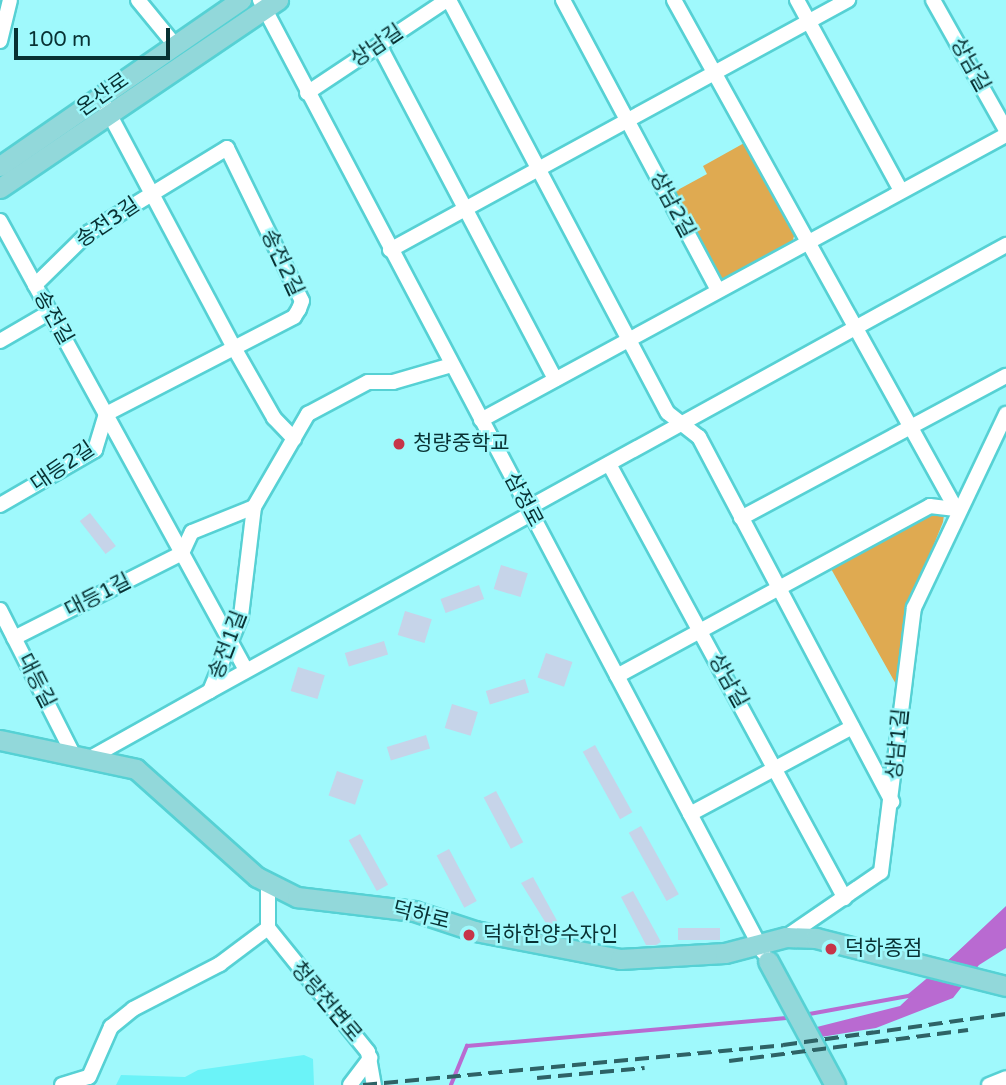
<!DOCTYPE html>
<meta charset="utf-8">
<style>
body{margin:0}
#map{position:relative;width:1006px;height:1085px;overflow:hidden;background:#9ff9fc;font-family:"Varela Round","Noto Sans KR",sans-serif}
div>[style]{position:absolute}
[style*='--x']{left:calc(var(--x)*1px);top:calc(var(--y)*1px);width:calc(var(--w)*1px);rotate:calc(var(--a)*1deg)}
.built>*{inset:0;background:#6bf3f8}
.green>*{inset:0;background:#dfaa51}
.water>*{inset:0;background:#b96ad1}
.stream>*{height:3.5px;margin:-1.75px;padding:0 1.75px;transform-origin:1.75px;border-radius:1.75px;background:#b96ad1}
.building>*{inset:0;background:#c6d4e9;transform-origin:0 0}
.roads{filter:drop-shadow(2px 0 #56d1d4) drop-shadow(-2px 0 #56d1d4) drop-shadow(0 2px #56d1d4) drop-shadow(0 -2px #56d1d4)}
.minor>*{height:14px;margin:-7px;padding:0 7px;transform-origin:7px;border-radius:7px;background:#fff}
.major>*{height:19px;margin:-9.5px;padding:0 9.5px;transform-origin:9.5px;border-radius:9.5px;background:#92d8da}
.rail>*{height:3.5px;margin-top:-1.75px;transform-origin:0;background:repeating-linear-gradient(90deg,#2e6366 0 14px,transparent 0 21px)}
.dots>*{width:19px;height:19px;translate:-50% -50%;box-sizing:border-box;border:4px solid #9ff9fc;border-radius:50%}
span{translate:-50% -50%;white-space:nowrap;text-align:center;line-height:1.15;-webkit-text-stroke:5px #9ff9fc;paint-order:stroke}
.street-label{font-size:21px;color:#083133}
.poi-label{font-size:21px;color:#083133}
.left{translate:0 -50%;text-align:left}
.scale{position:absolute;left:14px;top:28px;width:156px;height:32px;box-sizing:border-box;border:4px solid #083133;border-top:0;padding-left:9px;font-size:21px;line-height:24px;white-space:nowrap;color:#083133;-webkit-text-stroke:5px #9ff9fc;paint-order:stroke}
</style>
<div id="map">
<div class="built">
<i style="clip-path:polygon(304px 1055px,313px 1059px,314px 1085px,116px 1085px,121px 1075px,185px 1077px,198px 1070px)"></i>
</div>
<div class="green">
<i style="clip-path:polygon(746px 142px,795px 232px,792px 244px,723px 281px,674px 192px,707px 174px,703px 166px)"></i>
<i style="clip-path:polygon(934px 509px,944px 515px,943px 522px,904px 619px,897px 686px,830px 567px)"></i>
</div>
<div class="water">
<i style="clip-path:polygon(1006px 906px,1006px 948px,979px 965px,953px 998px,876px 1028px,809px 1039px,805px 1030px,900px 1006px)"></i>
</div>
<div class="stream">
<i style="--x:947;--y:964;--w:49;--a:-40.9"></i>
<i style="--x:804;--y:1015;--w:107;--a:-10.3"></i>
<i style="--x:909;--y:996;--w:33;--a:-40"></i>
<i style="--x:451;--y:1085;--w:42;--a:-67.7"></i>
<i style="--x:467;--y:1046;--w:323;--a:-5"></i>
</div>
<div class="building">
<i style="left:90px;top:513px;width:42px;height:13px;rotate:52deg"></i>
<i style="left:501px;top:565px;width:28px;height:25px;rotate:17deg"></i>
<i style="left:479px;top:585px;width:15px;height:41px;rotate:70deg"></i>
<i style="left:405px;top:611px;width:28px;height:25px;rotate:17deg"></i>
<i style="left:384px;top:641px;width:14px;height:41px;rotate:73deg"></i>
<i style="left:546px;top:653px;width:28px;height:26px;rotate:19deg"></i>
<i style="left:298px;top:667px;width:28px;height:25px;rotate:17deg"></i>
<i style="left:525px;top:679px;width:14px;height:41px;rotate:73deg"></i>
<i style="left:452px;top:704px;width:27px;height:25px;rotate:17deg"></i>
<i style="left:426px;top:735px;width:14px;height:41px;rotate:73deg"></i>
<i style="left:595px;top:745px;width:77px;height:14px;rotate:61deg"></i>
<i style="left:337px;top:771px;width:28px;height:26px;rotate:19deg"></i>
<i style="left:496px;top:791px;width:58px;height:14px;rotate:62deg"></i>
<i style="left:641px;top:826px;width:78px;height:14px;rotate:61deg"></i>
<i style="left:360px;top:834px;width:58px;height:13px;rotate:61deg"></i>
<i style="left:449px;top:849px;width:59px;height:14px;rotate:62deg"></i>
<i style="clip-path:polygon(533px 877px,561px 928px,552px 933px,521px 883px)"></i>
<i style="clip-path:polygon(633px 891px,661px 942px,656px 945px,646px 945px,621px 897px)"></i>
<i style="left:678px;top:928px;width:42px;height:12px"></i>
</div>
<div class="roads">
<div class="minor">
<i style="--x:138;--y:0;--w:58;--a:50.6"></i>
<i style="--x:260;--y:0;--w:1077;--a:62.15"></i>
<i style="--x:449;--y:0;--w:467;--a:62.1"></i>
<i style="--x:668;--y:413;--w:39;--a:38"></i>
<i style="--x:699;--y:437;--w:413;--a:62.1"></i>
<i style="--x:563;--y:0;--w:329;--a:61.9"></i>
<i style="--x:674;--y:0;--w:582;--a:61.01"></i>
<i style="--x:797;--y:0;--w:217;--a:61.4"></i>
<i style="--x:933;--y:0;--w:149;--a:60.7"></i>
<i style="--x:0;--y:41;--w:42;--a:-76.3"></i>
<i style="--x:379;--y:45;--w:378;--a:62.2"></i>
<i style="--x:307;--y:93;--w:168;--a:-33.6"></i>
<i style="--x:105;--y:106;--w:272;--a:61.9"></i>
<i style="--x:233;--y:346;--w:83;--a:60.3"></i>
<i style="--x:274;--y:418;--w:29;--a:46"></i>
<i style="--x:0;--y:221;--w:512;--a:61.28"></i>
<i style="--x:390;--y:250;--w:522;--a:-28.63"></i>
<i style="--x:35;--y:285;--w:74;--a:-44.5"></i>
<i style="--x:88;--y:233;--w:163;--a:-31.4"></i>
<i style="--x:227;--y:148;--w:170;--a:63.9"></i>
<i style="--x:302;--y:301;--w:9;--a:111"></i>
<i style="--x:299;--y:309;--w:9;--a:122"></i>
<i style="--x:294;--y:317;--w:212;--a:152.7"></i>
<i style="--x:0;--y:341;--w:58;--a:-30.1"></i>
<i style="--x:481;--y:420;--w:597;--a:-28.5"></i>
<i style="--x:609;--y:464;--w:494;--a:61.5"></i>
<i style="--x:0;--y:505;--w:110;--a:-30.1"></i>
<i style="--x:95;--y:450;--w:38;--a:-73"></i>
<i style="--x:528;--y:508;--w:546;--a:-28.82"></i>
<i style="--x:741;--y:518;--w:301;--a:-28.2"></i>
<i style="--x:0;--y:610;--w:159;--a:63.1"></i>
<i style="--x:14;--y:638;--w:188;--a:-26.8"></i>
<i style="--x:182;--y:553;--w:23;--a:-65"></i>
<i style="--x:192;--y:532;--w:67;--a:-22"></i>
<i style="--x:617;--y:676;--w:356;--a:-28.5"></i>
<i style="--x:930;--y:506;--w:26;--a:7"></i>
<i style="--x:210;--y:691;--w:367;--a:-28.9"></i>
<i style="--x:92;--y:757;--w:135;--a:-29.2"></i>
<i style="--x:210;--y:691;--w:81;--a:-67.5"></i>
<i style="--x:241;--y:616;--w:110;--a:-83.2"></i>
<i style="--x:254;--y:507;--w:108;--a:-59.9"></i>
<i style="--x:308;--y:414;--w:68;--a:-28.1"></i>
<i style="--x:368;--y:382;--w:25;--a:0"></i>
<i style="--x:393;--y:382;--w:61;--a:-16.1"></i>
<i style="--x:690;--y:814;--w:184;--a:-28.2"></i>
<i style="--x:268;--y:885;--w:43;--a:90"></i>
<i style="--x:268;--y:928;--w:159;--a:51.1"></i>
<i style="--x:368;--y:1052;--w:34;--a:80"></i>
<i style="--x:786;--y:937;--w:115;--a:-34.4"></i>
<i style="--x:881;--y:872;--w:266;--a:-82.9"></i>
<i style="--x:914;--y:608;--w:215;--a:-64.6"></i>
<i style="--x:62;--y:1085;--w:28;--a:-17"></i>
<i style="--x:89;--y:1077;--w:55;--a:-66.3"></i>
<i style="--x:111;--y:1027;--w:28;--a:-39"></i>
<i style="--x:133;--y:1009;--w:98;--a:-27.3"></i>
<i style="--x:220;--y:964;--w:60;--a:-36.9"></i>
<i style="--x:350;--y:1085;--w:34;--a:-53"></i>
<i style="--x:989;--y:1085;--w:18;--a:-22"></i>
</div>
<div class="major">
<i style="--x:0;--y:166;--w:293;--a:-34.6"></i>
<i style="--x:0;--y:188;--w:336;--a:-34.1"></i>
<i style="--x:0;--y:740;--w:139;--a:12"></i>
<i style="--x:136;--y:769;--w:162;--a:41.8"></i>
<i style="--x:257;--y:877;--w:45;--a:26.6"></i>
<i style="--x:297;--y:897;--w:118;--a:6.8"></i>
<i style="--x:414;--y:911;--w:64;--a:18.2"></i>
<i style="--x:475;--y:931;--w:148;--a:10.9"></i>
<i style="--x:620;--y:959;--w:105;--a:-3.3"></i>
<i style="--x:725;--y:953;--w:63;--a:-14.7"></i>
<i style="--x:786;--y:937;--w:30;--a:2"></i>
<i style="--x:816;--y:938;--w:196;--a:14.2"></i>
<i style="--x:768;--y:961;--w:141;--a:61.6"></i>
</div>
</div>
<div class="rail">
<i style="--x:729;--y:1061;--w:241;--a:-7.4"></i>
<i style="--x:537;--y:1078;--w:108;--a:-5.3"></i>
<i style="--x:363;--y:1085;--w:422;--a:-5.4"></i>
<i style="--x:783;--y:1045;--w:225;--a:-7.9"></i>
</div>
<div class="dots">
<i style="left:399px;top:444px;background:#c63549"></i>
<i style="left:469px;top:935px;background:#c63549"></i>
<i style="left:831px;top:949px;background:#c63549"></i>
</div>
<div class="street-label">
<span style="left:377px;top:46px;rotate:-34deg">상남길</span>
<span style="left:970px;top:65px;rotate:61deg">상남길</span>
<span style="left:103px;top:95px;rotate:-35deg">온산로</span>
<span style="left:672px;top:205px;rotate:62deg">상남2길</span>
<span style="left:108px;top:223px;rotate:-34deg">송전3길</span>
<span style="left:282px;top:263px;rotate:65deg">송전2길</span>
<span style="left:53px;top:318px;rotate:61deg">송전길</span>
<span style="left:63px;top:467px;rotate:-34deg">대등2길</span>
<span style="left:523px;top:500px;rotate:62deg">삼정로</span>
<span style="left:98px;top:596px;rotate:-27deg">대등1길</span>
<span style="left:228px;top:645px;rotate:-69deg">송전1길</span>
<span style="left:36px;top:681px;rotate:63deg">대등길</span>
<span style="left:728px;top:681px;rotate:61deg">상남길</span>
<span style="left:898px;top:744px;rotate:-84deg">상남1길</span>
<span style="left:421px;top:916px;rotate:14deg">덕하로</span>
<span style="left:326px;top:1002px;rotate:50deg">청량천변로</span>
</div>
<div class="poi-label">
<span class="left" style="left:413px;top:444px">청량중학교</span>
<span class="left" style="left:483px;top:935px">덕하한양수자인</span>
<span class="left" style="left:845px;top:949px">덕하종점</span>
</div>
<div class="scale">100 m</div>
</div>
